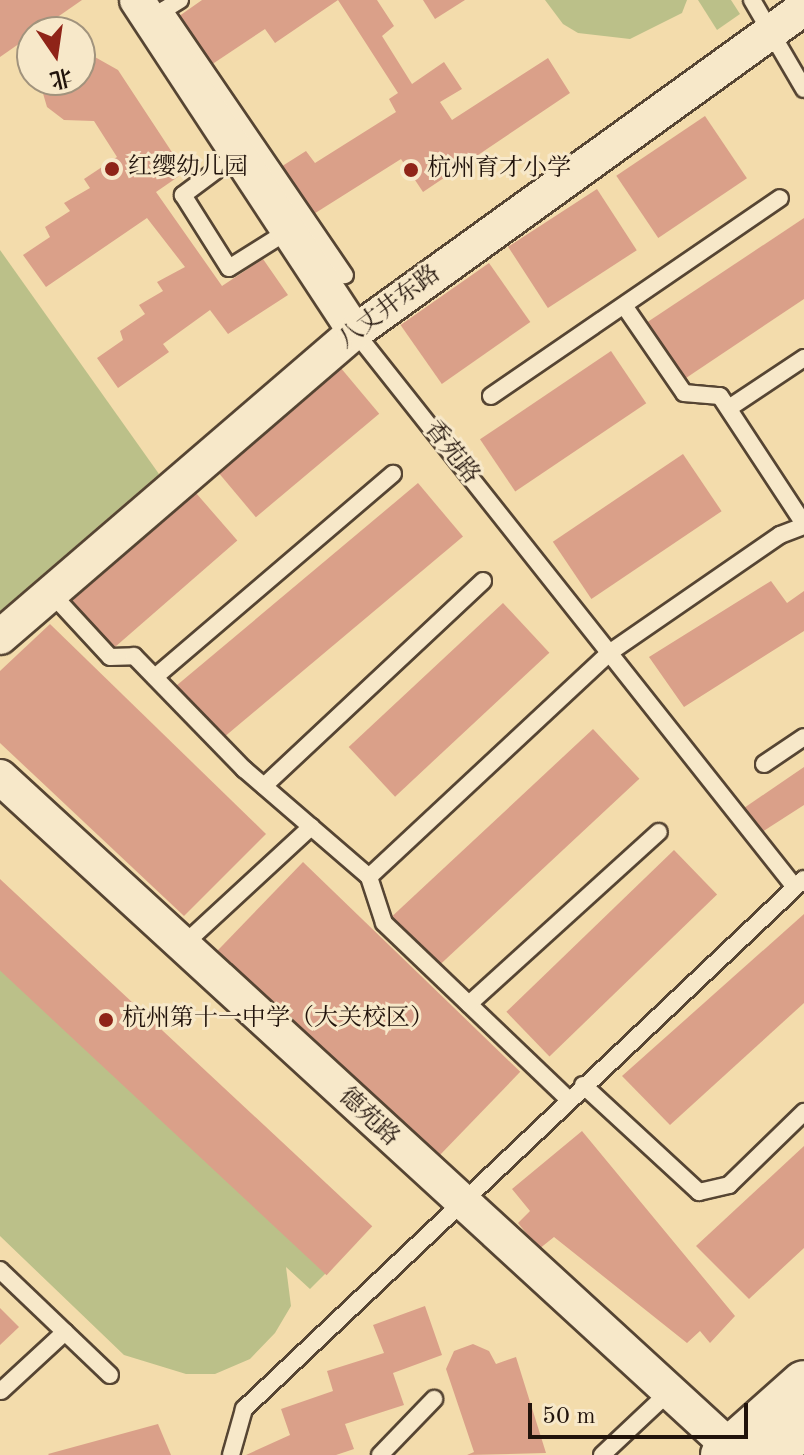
<!DOCTYPE html>
<meta charset="utf-8">
<style>
body{margin:0}
#map{position:relative;width:804px;height:1455px;overflow:hidden;background:#f3dcac;font-family:"Old Standard TT","Noto Serif SC",serif}
div>[style]{position:absolute}
[style*='--x']{left:calc(var(--x)*1px);top:calc(var(--y)*1px);width:calc(var(--w)*1px);rotate:calc(var(--a)*1deg)}
.green>*{inset:0;background:#bbc089}
.building>*{inset:0;background:#daa089;transform-origin:0 0}
.roads{filter:drop-shadow(2px 0 #564533) drop-shadow(-2px 0 #564533) drop-shadow(0 2px #564533) drop-shadow(0 -2px #564533)}
.service>*{height:16px;margin:-8px;padding:0 8px;transform-origin:8px;border-radius:8px;background:#f7e8c9}
.minor>*{height:34px;margin:-17px;padding:0 17px;transform-origin:17px;border-radius:17px;background:#f7e8c9}
.secondary>*{height:44px;margin:-22px;padding:0 22px;transform-origin:22px;border-radius:22px;background:#f7e8c9}
.dots>*{width:22px;height:22px;translate:-50% -50%;box-sizing:border-box;border:4px solid #f7e8c9;border-radius:50%}
span{translate:-50% -50%;white-space:nowrap;text-align:center;line-height:1.15;-webkit-text-stroke:6px #f7e8c9;paint-order:stroke}
.poi-label{font-size:24px;color:#21130b}
.left{translate:0 -50%;text-align:left}
.street-label{font-size:24px;color:#21130b}
.north{position:absolute;left:16px;top:16px;width:80px;height:80px;box-sizing:border-box;background:#f7e8c9;border:2px solid #a1937d;border-radius:50%;rotate:167deg;font-size:22px;font-weight:700;line-height:32px;text-align:center;color:#21130b}
.north::after{content:'';display:block;margin:auto;width:28px;height:36px;background:#8f2418;clip-path:polygon(50% 0,100% 100%,50% 72%,0 100%)}
.scale{position:absolute;left:528px;top:1403px;width:220px;height:36px;box-sizing:border-box;border:4px solid #21130b;border-top:0;padding-left:10px;font-size:24px;line-height:28px;white-space:nowrap;color:#21130b;-webkit-text-stroke:6px #f7e8c9;paint-order:stroke}
</style>
<div id="map">
<div class="green">
<i style="clip-path:polygon(545px 0,687px 0,682px 13px,630px 39px,578px 33px,563px 24px)"></i>
<i style="clip-path:polygon(698px 0,731px 0,740px 14px,717px 30px)"></i>
<i style="clip-path:polygon(0 250px,159px 474px,0 611px)"></i>
<i style="clip-path:polygon(0 964px,331px 1268px,310px 1289px,286px 1267px,291px 1306px,275px 1333px,250px 1359px,215px 1374px,186px 1374px,124px 1355px,0 1236px)"></i>
</div>
<div class="building">
<i style="clip-path:polygon(0 0,82px 0,0 57px)"></i>
<i style="clip-path:polygon(202px 0,377px 0,394px 26px,382px 36px,412px 84px,444px 62px,462px 89px,440px 102px,452px 120px,548px 58px,570px 93px,423px 192px,401px 159px,309px 217px,276px 170px,306px 151px,315px 163px,396px 112px,389px 99px,398px 93px,338px 0,275px 43px,265px 29px,208px 67px,175px 19px)"></i>
<i style="clip-path:polygon(423px 0,465px 0,435px 19px)"></i>
<i style="clip-path:polygon(86px 52px,118px 70px,185px 172px,156px 192px,222px 286px,263px 259px,288px 295px,228px 334px,210px 310px,163px 344px,169px 352px,118px 388px,97px 358px,123px 340px,120px 331px,145px 314px,139px 305px,163px 291px,157px 282px,185px 267px,147px 218px,46px 287px,23px 255px,50px 237px,45px 227px,70px 211px,64px 203px,90px 188px,84px 179px,117px 157px,94px 121px,64px 120px,47px 107px,42px 90px,46px 80px,80px 80px,80px 53px)"></i>
<i style="left:705px;top:116px;width:75px;height:107px;rotate:56deg"></i>
<i style="left:597px;top:189px;width:73px;height:106px;rotate:57deg"></i>
<i style="clip-path:polygon(804px 218px,804px 299px,686px 378px,646px 323px)"></i>
<i style="left:489px;top:263px;width:72px;height:108px;rotate:55deg"></i>
<i style="left:611px;top:351px;width:63px;height:158px;rotate:56deg"></i>
<i style="left:340px;top:367px;width:61px;height:161px;rotate:50deg"></i>
<i style="left:683px;top:454px;width:69px;height:157px;rotate:56deg"></i>
<i style="left:418px;top:483px;width:70px;height:323px;rotate:50deg"></i>
<i style="left:196px;top:493px;width:63px;height:164px;rotate:49deg"></i>
<i style="clip-path:polygon(771px 581px,787px 603px,804px 591px,804px 631px,684px 707px,649px 657px)"></i>
<i style="left:503px;top:603px;width:68px;height:211px;rotate:47deg"></i>
<i style="clip-path:polygon(50px 624px,266px 834px,184px 916px,0 743px,0 671px)"></i>
<i style="left:593px;top:729px;width:68px;height:275px;rotate:47deg"></i>
<i style="clip-path:polygon(804px 767px,804px 805px,762px 832px,744px 808px)"></i>
<i style="left:674px;top:850px;width:62px;height:233px;rotate:46deg"></i>
<i style="left:303px;top:862px;width:302px;height:126px;rotate:44deg"></i>
<i style="left:0;top:879px;width:509px;height:67px;rotate:43deg"></i>
<i style="clip-path:polygon(804px 914px,804px 1003px,670px 1125px,622px 1076px)"></i>
<i style="clip-path:polygon(582px 1131px,735px 1316px,710px 1343px,700px 1331px,687px 1343px,554px 1237px,539px 1249px,518px 1223px,530px 1211px,512px 1189px)"></i>
<i style="clip-path:polygon(804px 1146px,804px 1248px,749px 1299px,696px 1246px)"></i>
<i style="clip-path:polygon(425px 1306px,442px 1355px,393px 1373px,404px 1405px,345px 1424px,354px 1449px,336px 1455px,246px 1455px,290px 1435px,281px 1409px,333px 1391px,327px 1371px,384px 1353px,373px 1325px)"></i>
<i style="clip-path:polygon(0 1308px,19px 1327px,0 1345px)"></i>
<i style="clip-path:polygon(473px 1344px,489px 1351px,496px 1364px,516px 1357px,546px 1453px,467px 1455px,474px 1452px,446px 1369px,454px 1351px)"></i>
<i style="clip-path:polygon(158px 1424px,171px 1455px,49px 1455px,48px 1454px)"></i>
</div>
<div class="roads">
<div class="service">
<i style="--x:180;--y:0;--w:19;--a:148"></i>
<i style="--x:164;--y:10;--w:321;--a:55.7"></i>
<i style="--x:752;--y:0;--w:103;--a:59.7"></i>
<i style="--x:238;--y:154;--w:69;--a:143.3"></i>
<i style="--x:183;--y:195;--w:86;--a:57.8"></i>
<i style="--x:229;--y:268;--w:70;--a:-32.1"></i>
<i style="--x:625;--y:307;--w:104;--a:55.5"></i>
<i style="--x:684;--y:393;--w:36;--a:5"></i>
<i style="--x:720;--y:396;--w:153;--a:56.7"></i>
<i style="--x:355;--y:332;--w:707;--a:51.61"></i>
<i style="--x:491;--y:396;--w:350;--a:-34.4"></i>
<i style="--x:729;--y:408;--w:90;--a:-33.7"></i>
<i style="--x:51;--y:593;--w:87;--a:47.3"></i>
<i style="--x:110;--y:657;--w:24;--a:-2"></i>
<i style="--x:134;--y:656;--w:158;--a:45.8"></i>
<i style="--x:244;--y:769;--w:165;--a:40.8"></i>
<i style="--x:369;--y:877;--w:48;--a:71.9"></i>
<i style="--x:384;--y:923;--w:255;--a:43.7"></i>
<i style="--x:155;--y:677;--w:313;--a:-40.5"></i>
<i style="--x:764;--y:764;--w:48;--a:-34"></i>
<i style="--x:264;--y:786;--w:300;--a:-43.1"></i>
<i style="--x:369;--y:877;--w:328;--a:-43"></i>
<i style="--x:609;--y:653;--w:208;--a:-34.6"></i>
<i style="--x:780;--y:535;--w:26;--a:-21"></i>
<i style="--x:182;--y:946;--w:176;--a:-42.7"></i>
<i style="--x:469;--y:1004;--w:256;--a:-42.2"></i>
<i style="--x:583;--y:1085;--w:158;--a:42.7"></i>
<i style="--x:699;--y:1192;--w:31;--a:-13"></i>
<i style="--x:729;--y:1185;--w:105;--a:-44.2"></i>
<i style="--x:0;--y:1270;--w:152;--a:43.7"></i>
<i style="--x:1;--y:1391;--w:87;--a:-42.7"></i>
<i style="--x:231;--y:1455;--w:48;--a:-74.2"></i>
<i style="--x:244;--y:1409;--w:771;--a:-43.42"></i>
<i style="--x:380;--y:1455;--w:78;--a:-46"></i>
<i style="--x:602;--y:1455;--w:91;--a:-43.2"></i>
</div>
<div class="minor">
<i style="--x:137;--y:0;--w:397;--a:56.7"></i>
<i style="--x:0;--y:637;--w:468;--a:-40.7"></i>
<i style="--x:355;--y:332;--w:554;--a:-35.81"></i>
<i style="--x:0;--y:777;--w:1003;--a:42.54"></i>
</div>
<div class="secondary">
<i style="--x:723;--y:1455;--w:108;--a:-41.6"></i>
<i style="--x:769;--y:1455;--w:46;--a:-40.6"></i>
</div>
</div>
<div class="dots">
<i style="left:112px;top:169px;background:#8f2418"></i>
<i style="left:411px;top:170px;background:#8f2418"></i>
<i style="left:106px;top:1020px;background:#8f2418"></i>
</div>
<div class="poi-label">
<span class="left" style="left:128px;top:169px">红缨幼儿园</span>
<span class="left" style="left:427px;top:170px">杭州育才小学</span>
<span class="left" style="left:122px;top:1020px">杭州第十一中学（大关校区）</span>
</div>
<div class="street-label">
<span style="left:390px;top:308px;rotate:-37deg">八丈井东路</span>
<span style="left:451px;top:453px;rotate:52deg">香苑路</span>
<span style="left:368px;top:1118px;rotate:43deg">德苑路</span>
</div>
<div class="north">北</div>
<div class="scale">50 m</div>
</div>
